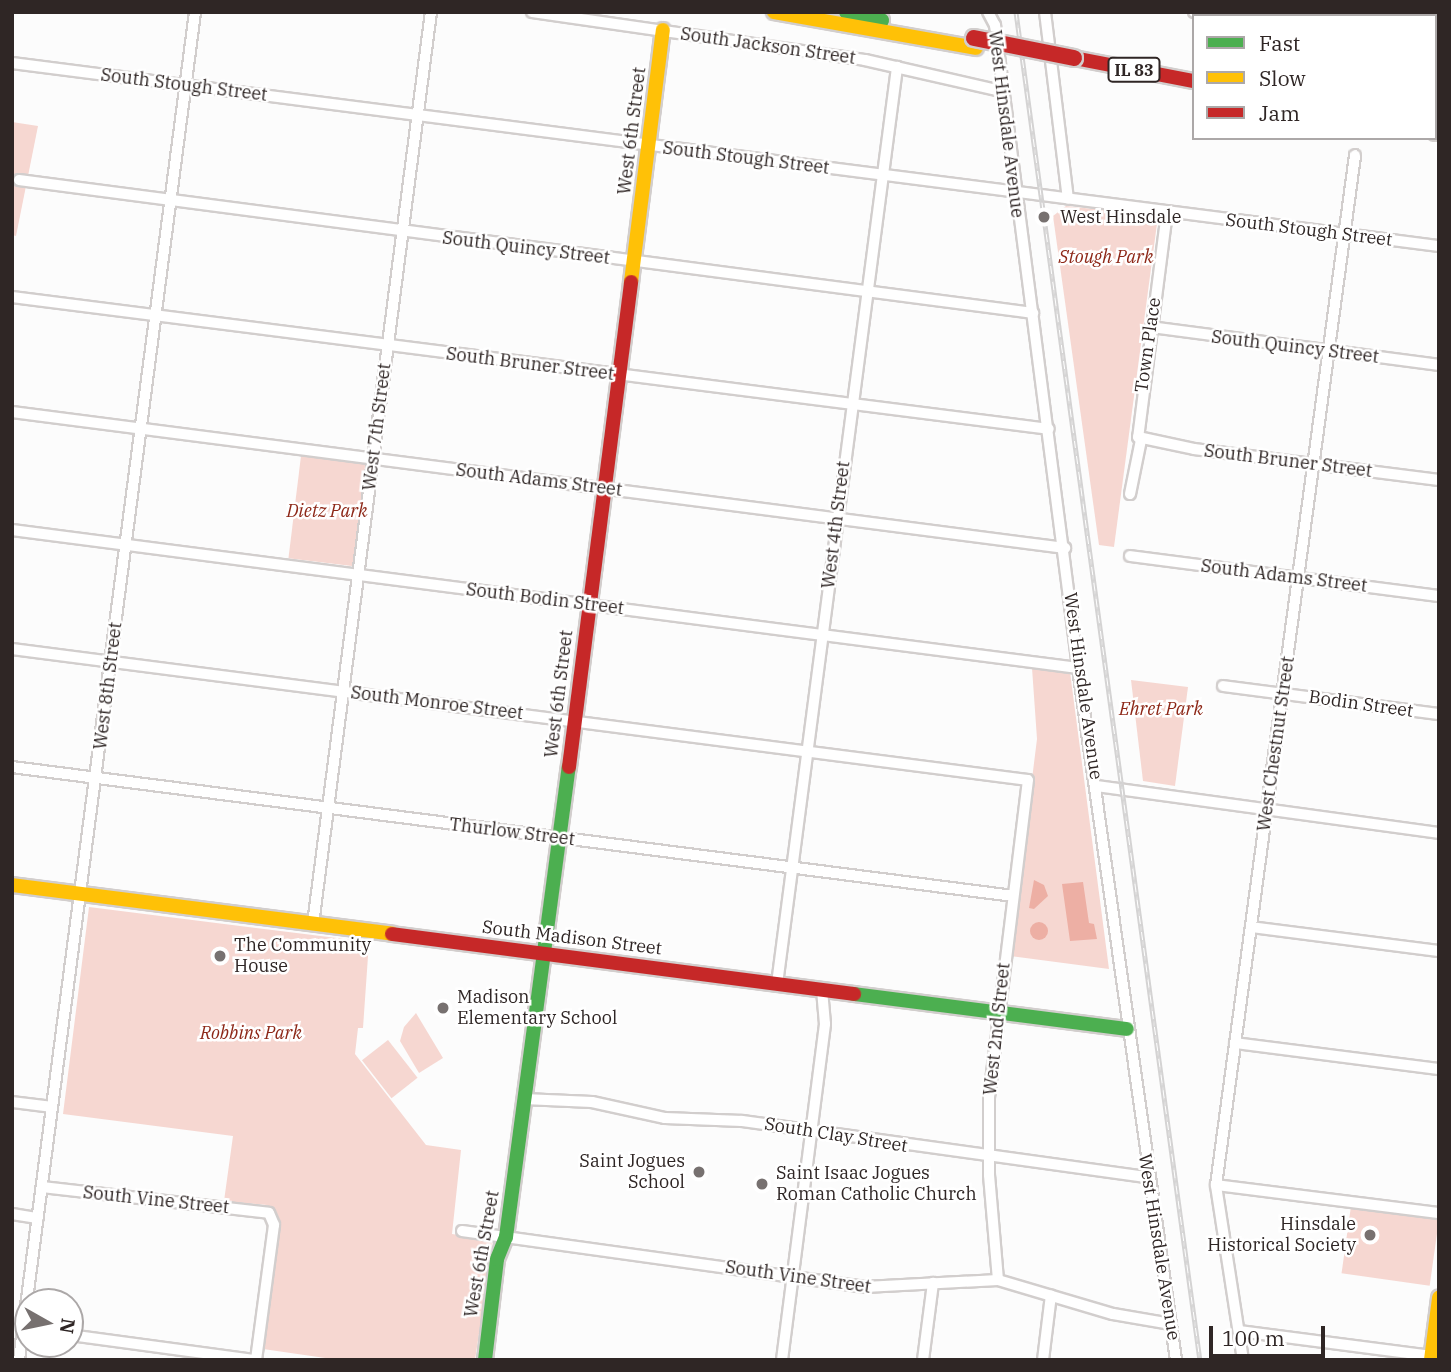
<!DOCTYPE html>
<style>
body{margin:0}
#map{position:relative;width:1451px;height:1372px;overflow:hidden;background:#fcfcfc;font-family:"IBM Plex Serif",serif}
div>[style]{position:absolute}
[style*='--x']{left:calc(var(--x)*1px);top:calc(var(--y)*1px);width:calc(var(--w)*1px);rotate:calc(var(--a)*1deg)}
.green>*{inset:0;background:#f6d7d1;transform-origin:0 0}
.water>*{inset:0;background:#edafa4}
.round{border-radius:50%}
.roads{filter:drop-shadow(2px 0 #d2cecd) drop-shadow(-2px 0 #d2cecd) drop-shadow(0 2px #d2cecd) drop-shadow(0 -2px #d2cecd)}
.street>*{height:10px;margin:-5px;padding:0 5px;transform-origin:5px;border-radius:5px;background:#fff}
.fast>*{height:14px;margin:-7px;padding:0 7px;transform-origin:7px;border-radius:7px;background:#4caf50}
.slow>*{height:14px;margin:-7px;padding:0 7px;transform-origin:7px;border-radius:7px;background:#ffc107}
.jam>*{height:14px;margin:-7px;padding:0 7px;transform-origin:7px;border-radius:7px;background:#c62828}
.rail>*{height:5px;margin-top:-2.5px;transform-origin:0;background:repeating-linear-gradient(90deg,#fff 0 8px,#d4d3d3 0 16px);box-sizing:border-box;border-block:2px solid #d4d3d3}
.bridges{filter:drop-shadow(2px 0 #d2cecd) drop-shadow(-2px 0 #d2cecd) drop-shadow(0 2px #d2cecd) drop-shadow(0 -2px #d2cecd)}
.jam-bridge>*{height:16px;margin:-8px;padding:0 8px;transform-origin:8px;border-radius:8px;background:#c62828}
.dots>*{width:19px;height:19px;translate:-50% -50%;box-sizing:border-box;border:4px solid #fff;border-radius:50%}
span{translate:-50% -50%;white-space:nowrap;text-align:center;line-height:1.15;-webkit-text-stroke:5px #fff;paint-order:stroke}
.shield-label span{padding:2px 5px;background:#fff;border:2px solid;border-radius:5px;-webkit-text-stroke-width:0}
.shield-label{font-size:16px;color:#2f2625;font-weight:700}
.street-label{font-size:18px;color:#2f2625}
.poi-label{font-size:18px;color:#2f2625}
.left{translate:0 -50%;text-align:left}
.right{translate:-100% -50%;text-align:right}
.park-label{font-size:18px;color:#8d2717;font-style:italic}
.frame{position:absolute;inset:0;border:14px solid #2f2625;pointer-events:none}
.legend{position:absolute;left:1192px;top:14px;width:245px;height:126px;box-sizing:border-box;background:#fff;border:2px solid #aca8a8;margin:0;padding:9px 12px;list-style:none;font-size:21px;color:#2f2625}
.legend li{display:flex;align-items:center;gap:14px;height:35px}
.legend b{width:35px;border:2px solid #aca8a8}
.north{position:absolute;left:14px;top:1288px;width:70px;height:70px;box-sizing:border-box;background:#fff;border:2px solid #aca8a8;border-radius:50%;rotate:99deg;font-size:19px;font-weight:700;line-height:28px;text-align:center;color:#2f2625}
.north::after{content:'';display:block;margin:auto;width:24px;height:32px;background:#777170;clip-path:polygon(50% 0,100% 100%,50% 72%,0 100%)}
.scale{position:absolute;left:1209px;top:1326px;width:116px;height:32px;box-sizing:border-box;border:4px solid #2f2625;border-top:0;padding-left:9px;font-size:21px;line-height:24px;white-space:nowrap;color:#2f2625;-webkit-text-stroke:5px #fff;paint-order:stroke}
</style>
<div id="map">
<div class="green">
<i style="clip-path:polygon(12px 122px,38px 126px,16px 236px,12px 235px)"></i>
<i style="clip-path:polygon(1066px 206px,1158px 216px,1114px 547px,1099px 545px,1053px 216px)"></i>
<i style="left:301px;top:456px;width:66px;height:103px;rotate:7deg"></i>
<i style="clip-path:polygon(1032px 668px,1070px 672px,1109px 969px,1010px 956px,1037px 739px)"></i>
<i style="clip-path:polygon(1131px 680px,1188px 687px,1175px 786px,1143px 781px)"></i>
<i style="clip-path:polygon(89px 907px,369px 942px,363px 1028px,358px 1028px,355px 1054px,426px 1145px,461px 1150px,452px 1234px,493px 1240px,475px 1360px,339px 1360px,263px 1349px,279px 1222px,267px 1205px,224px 1201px,233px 1136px,63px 1114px)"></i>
<i style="clip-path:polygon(416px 1013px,443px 1058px,419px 1073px,400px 1041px,404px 1027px)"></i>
<i style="left:388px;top:1040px;width:48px;height:33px;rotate:52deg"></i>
<i style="left:1351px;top:1206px;width:89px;height:68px;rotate:8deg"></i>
</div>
<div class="water">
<i style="clip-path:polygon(1034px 880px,1044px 885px,1048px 896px,1034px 909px,1029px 908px)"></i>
<i style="clip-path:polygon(1083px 882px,1089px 923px,1094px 924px,1097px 939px,1070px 941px,1062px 884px)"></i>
<i class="round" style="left:1030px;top:922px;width:18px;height:18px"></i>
</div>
<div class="roads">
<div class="street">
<i style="--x:532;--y:12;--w:336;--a:8.2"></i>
<i style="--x:865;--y:60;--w:140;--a:12.8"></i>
<i style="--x:988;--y:12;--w:15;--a:62"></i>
<i style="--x:995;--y:25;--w:648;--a:82.64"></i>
<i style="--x:1078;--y:668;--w:699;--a:81.94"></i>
<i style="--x:1045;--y:12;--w:188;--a:83"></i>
<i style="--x:1194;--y:12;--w:24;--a:9"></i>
<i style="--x:1332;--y:12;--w:5;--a:53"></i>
<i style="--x:1223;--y:16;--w:12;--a:-20"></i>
<i style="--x:12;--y:63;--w:1439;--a:7.31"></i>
<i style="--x:19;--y:180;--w:1023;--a:7.47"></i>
<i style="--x:1167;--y:212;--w:227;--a:97.3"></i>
<i style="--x:1138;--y:437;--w:57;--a:12.1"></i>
<i style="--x:1194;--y:449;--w:247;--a:7.2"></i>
<i style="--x:12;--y:297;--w:1045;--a:7.25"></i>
<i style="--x:1151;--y:327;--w:290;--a:7.5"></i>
<i style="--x:12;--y:412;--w:1062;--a:7.36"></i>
<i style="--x:1130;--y:494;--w:55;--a:-78.5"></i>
<i style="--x:12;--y:530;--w:1075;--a:7.38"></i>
<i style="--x:1130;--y:556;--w:312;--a:7.4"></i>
<i style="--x:12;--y:649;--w:1024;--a:7.35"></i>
<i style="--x:1028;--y:780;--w:318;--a:97"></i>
<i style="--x:989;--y:1096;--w:79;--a:90"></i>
<i style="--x:989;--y:1175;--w:105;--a:85.1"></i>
<i style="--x:1223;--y:686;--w:218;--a:7.4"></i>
<i style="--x:12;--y:767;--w:1009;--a:7.34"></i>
<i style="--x:1096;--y:786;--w:346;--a:7.8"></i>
<i style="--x:313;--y:924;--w:920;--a:-82.63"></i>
<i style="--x:1251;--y:927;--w:190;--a:7.3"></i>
<i style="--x:777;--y:984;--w:925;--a:-82.54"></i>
<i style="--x:1235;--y:1043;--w:206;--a:7.3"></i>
<i style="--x:524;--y:1099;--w:68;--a:2.5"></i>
<i style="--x:592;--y:1102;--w:75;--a:12.4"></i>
<i style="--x:665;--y:1118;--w:77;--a:2.2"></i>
<i style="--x:742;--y:1121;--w:410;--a:7.9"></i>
<i style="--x:12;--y:1102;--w:40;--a:7.1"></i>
<i style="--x:1216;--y:1185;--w:225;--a:7.2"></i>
<i style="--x:42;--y:1187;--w:228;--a:6.5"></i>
<i style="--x:269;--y:1213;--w:13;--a:67"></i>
<i style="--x:274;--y:1225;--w:136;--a:97.6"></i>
<i style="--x:12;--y:1214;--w:26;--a:9"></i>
<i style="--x:462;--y:1231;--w:407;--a:7.9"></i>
<i style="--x:865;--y:1287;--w:133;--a:-3"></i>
<i style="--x:998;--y:1280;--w:120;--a:16.5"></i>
<i style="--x:1113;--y:1314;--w:59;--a:9.8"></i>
<i style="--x:1239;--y:1331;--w:202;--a:7.4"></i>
<i style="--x:70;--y:1335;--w:188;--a:7.7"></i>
<i style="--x:19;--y:1360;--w:1359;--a:-82.56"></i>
<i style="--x:782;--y:1360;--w:339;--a:-82.7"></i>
<i style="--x:825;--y:1024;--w:34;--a:-95"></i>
<i style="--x:923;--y:1360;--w:78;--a:-82.6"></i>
<i style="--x:1043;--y:1360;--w:65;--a:-83"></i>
<i style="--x:1243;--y:1360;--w:177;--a:-98.8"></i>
<i style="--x:1216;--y:1185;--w:1039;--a:-82.31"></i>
</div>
<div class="fast">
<i style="--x:846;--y:12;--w:37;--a:13"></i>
<i style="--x:854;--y:994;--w:275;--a:7.3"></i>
<i style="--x:485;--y:1360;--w:102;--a:-83.2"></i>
<i style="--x:497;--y:1259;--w:24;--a:-68"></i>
<i style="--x:506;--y:1237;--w:474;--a:-82.4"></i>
</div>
<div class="slow">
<i style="--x:774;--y:12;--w:205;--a:10.1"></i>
<i style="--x:631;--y:282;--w:254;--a:-82.8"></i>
<i style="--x:12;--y:885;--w:383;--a:7.3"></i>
<i style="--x:1431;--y:1360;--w:63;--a:-82.6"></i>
</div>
<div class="jam">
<i style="--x:1074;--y:58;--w:122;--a:10.9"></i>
<i style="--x:1435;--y:133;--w:4;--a:0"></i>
<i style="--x:569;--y:767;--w:489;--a:-82.7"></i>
<i style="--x:392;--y:934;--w:466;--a:7.4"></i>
</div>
</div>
<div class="rail">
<i style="--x:1016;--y:12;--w:1360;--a:82.23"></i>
</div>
<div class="bridges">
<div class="jam-bridge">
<i style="--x:974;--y:38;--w:102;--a:11.3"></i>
</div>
</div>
<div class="dots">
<i style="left:1044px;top:217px;background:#777170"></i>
<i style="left:220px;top:956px;background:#777170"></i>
<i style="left:443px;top:1008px;background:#777170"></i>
<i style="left:699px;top:1172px;background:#777170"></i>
<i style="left:762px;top:1184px;background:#777170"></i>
<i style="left:1370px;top:1235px;background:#777170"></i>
</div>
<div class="shield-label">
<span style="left:1134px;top:70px">IL 83</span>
</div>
<div class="street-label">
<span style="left:768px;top:46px;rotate:8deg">South Jackson Street</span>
<span style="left:184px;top:85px;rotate:7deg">South Stough Street</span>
<span style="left:1006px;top:124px;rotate:83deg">West Hinsdale Avenue</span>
<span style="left:632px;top:131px;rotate:-83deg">West 6th Street</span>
<span style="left:746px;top:158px;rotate:7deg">South Stough Street</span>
<span style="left:1309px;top:230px;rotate:7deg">South Stough Street</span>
<span style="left:526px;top:248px;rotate:7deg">South Quincy Street</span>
<span style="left:1148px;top:345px;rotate:-82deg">Town Place</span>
<span style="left:1295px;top:347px;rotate:7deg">South Quincy Street</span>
<span style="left:530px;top:364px;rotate:7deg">South Bruner Street</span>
<span style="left:377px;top:427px;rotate:-83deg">West 7th Street</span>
<span style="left:1288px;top:461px;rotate:7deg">South Bruner Street</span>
<span style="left:539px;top:480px;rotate:7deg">South Adams Street</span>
<span style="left:836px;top:525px;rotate:-83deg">West 4th Street</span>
<span style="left:1284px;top:576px;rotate:7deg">South Adams Street</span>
<span style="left:545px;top:599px;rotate:7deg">South Bodin Street</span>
<span style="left:108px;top:686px;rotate:-83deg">West 8th Street</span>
<span style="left:1083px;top:686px;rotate:82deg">West Hinsdale Avenue</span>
<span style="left:559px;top:694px;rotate:-83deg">West 6th Street</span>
<span style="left:437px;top:703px;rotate:7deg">South Monroe Street</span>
<span style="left:1361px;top:704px;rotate:8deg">Bodin Street</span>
<span style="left:1276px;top:744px;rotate:-82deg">West Chestnut Street</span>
<span style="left:512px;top:832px;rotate:7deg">Thurlow Street</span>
<span style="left:572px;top:938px;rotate:7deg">South Madison Street</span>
<span style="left:997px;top:1029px;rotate:-84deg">West 2nd Street</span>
<span style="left:836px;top:1135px;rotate:9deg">South Clay Street</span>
<span style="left:156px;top:1200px;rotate:6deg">South Vine Street</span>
<span style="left:1159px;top:1247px;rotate:81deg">West Hinsdale Avenue</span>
<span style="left:482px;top:1254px;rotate:-80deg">West 6th Street</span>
<span style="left:798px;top:1277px;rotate:8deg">South Vine Street</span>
</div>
<div class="poi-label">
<span class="left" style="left:1060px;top:217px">West Hinsdale</span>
<span class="left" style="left:234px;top:956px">The Community<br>House</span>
<span class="left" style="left:457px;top:1008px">Madison<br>Elementary School</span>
<span class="right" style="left:685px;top:1172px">Saint Jogues<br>School</span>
<span class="left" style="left:776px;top:1184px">Saint Isaac Jogues<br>Roman Catholic Church</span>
<span class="right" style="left:1356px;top:1235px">Hinsdale<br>Historical Society</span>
</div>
<div class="park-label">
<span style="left:1106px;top:257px">Stough Park</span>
<span style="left:327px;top:511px">Dietz Park</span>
<span style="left:1161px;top:709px">Ehret Park</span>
<span style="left:251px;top:1033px">Robbins Park</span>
</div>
<div class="frame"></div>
<ul class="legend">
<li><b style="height:9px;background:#4caf50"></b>Fast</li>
<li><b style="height:9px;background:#ffc107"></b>Slow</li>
<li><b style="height:9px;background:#c62828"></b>Jam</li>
</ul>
<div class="north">N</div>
<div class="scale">100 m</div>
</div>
